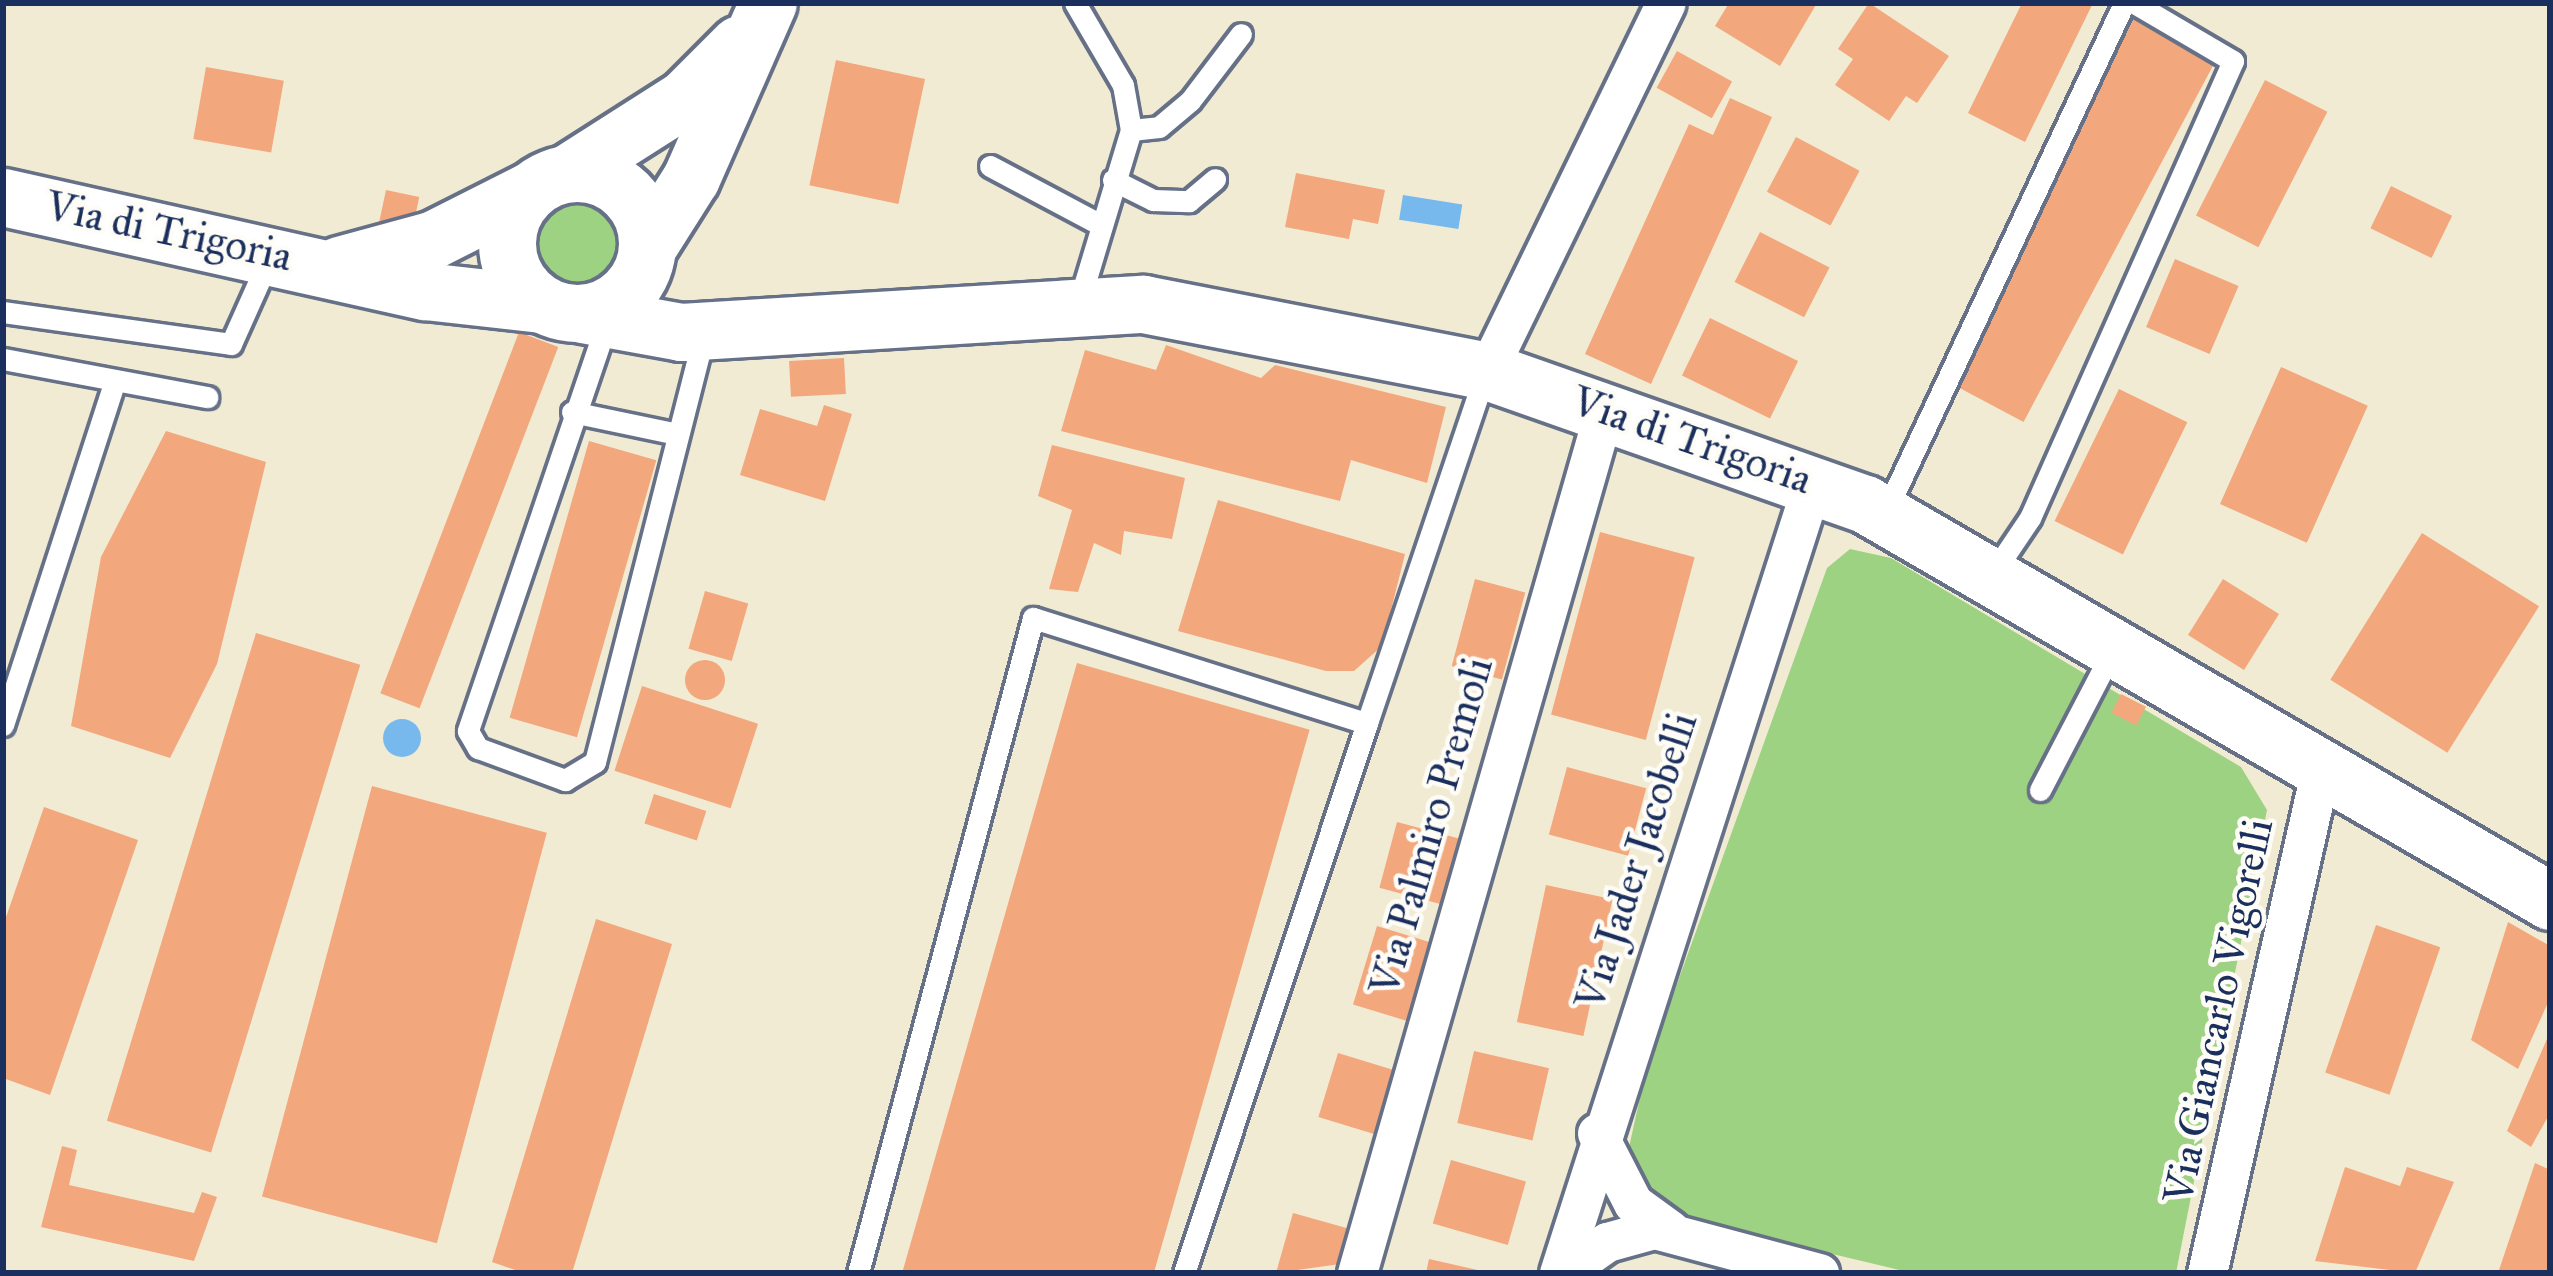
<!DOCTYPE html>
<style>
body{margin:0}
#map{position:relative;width:2553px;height:1276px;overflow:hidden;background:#f2ebd4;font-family:"IM FELL Great Primer",serif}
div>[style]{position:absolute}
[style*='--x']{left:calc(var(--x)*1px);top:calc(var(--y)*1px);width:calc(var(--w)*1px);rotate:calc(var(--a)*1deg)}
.green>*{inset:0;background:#9dd282}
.round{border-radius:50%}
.water>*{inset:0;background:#78b9ed;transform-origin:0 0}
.building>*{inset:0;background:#f2a77c;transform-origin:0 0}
.roads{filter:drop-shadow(3px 0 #667187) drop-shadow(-3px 0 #667187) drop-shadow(0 3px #667187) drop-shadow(0 -3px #667187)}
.lane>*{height:21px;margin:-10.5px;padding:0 10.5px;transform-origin:10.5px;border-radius:10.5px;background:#fff}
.street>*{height:39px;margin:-19.5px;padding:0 19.5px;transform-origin:19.5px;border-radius:19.5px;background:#fff}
.secondary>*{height:57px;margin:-28.5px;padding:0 28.5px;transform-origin:28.5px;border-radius:28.5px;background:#fff}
.secondary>.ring{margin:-28.5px;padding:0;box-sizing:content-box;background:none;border:57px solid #fff;border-radius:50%}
span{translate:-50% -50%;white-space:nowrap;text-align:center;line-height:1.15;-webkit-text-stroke:9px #fdfcf7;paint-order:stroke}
.street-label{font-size:42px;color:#1b2f5e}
.frame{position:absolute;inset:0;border:6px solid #1b2f5e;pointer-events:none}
</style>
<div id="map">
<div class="green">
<i class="round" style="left:534px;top:190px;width:106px;height:106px"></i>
<i style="clip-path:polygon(1850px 549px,1891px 558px,2241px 767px,2267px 810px,2176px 1273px,1912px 1273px,1682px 1218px,1640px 1187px,1628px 1152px,1646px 1070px,1827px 568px)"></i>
</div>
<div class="water">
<i style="left:1403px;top:195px;width:60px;height:25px;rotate:9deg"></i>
<i class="round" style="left:383px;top:719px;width:38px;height:38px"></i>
</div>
<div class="building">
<i style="clip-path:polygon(1729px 3px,1817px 3px,1780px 66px,1715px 26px)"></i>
<i style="clip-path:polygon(1869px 3px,1949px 56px,1917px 103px,1906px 96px,1889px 121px,1835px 85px,1853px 59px,1838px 49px)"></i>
<i style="clip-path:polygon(2022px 3px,2093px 3px,2025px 142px,1968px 113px)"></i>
<i style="left:2130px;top:13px;width:98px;height:411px;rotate:28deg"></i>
<i style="left:1677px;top:51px;width:63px;height:42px;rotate:29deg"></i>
<i style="left:836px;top:60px;width:91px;height:128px;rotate:12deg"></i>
<i style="left:206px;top:67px;width:79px;height:73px;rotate:10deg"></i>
<i style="left:2265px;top:80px;width:70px;height:152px;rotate:27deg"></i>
<i style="clip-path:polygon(1730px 98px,1772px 117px,1651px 384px,1585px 354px,1689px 124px,1713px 135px)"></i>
<i style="left:1796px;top:137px;width:72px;height:62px;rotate:28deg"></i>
<i style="clip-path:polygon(1296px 173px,1385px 190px,1378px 224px,1353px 219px,1349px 239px,1285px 227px)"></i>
<i style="left:2391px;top:186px;width:68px;height:47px;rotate:26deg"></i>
<i style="left:386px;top:190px;width:34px;height:33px;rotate:12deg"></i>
<i style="left:1760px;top:232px;width:78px;height:56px;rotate:27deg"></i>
<i style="left:2175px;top:259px;width:69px;height:74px;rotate:23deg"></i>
<i style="left:1710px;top:318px;width:98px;height:64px;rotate:26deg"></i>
<i style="left:519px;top:332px;width:42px;height:387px;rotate:21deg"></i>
<i style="clip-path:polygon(1166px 345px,1261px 378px,1275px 365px,1446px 407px,1427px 483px,1351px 460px,1340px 501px,1061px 431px,1085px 350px,1156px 370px)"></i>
<i style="left:844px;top:358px;width:36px;height:55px;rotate:87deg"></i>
<i style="left:2281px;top:367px;width:95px;height:150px;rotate:24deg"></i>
<i style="left:2119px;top:389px;width:76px;height:147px;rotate:26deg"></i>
<i style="clip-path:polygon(824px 405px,852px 414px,825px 501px,740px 475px,760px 409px,817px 426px)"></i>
<i style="clip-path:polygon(166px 431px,266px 462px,217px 664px,170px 758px,71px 726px,101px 557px)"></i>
<i style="left:589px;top:441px;width:70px;height:288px;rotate:16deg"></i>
<i style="clip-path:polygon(1052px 445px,1185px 478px,1172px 539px,1124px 531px,1121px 555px,1094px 543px,1078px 592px,1049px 589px,1072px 510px,1038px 496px)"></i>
<i style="clip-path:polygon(1218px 500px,1405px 554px,1382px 646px,1354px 671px,1326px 671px,1178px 631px)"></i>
<i style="left:1600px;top:532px;width:98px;height:189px;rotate:15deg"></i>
<i style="left:2422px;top:533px;width:138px;height:173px;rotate:32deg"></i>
<i style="left:1475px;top:579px;width:52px;height:90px;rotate:15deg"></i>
<i style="left:2223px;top:579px;width:66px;height:66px;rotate:32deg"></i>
<i style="left:705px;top:591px;width:45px;height:60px;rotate:16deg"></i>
<i style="left:256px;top:633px;width:109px;height:510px;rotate:17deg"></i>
<i class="round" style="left:685px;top:660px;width:40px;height:40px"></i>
<i style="left:1077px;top:663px;width:242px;height:634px;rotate:16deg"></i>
<i style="left:642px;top:686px;width:122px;height:89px;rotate:18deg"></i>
<i style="left:2121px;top:694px;width:28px;height:21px;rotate:27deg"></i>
<i style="left:1567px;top:767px;width:82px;height:70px;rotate:15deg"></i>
<i style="left:372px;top:786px;width:181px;height:425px;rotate:15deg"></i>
<i style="left:654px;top:794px;width:55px;height:31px;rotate:18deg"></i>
<i style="clip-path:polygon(44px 807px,138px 840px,50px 1095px,3px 1078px,3px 926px)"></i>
<i style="left:1397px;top:822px;width:64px;height:68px;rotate:15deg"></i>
<i style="left:1546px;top:885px;width:68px;height:140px;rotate:12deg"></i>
<i style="clip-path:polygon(596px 919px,672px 944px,572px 1273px,524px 1273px,492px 1262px)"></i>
<i style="clip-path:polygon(2508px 922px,2550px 946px,2550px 998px,2518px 1069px,2471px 1040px)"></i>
<i style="left:2376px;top:925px;width:68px;height:156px;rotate:19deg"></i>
<i style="left:1377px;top:926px;width:59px;height:82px;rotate:17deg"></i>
<i style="clip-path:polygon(2550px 1032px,2550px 1113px,2531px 1147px,2507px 1131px)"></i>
<i style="left:1474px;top:1051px;width:77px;height:74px;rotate:13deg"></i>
<i style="left:1338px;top:1053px;width:65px;height:67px;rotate:17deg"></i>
<i style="clip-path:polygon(62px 1146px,77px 1150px,69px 1185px,194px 1213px,202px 1192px,217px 1197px,194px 1261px,41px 1227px)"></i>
<i style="left:1451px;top:1160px;width:78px;height:66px;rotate:16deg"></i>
<i style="clip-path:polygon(2535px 1163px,2550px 1170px,2550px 1273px,2498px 1273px)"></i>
<i style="clip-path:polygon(2345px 1167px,2400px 1186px,2407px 1167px,2454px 1182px,2415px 1273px,2315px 1261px)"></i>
<i style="clip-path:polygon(1293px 1213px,1350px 1229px,1340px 1264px,1276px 1273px)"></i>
<i style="clip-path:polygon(1429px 1259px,1482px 1271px,1481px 1273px,1426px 1273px)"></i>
</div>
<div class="roads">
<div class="lane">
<i style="--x:1075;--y:3;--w:95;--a:59.7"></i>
<i style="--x:1123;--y:85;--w:46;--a:79.9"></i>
<i style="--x:1131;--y:130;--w:180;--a:106.8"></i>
<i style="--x:1131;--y:130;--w:28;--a:-6"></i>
<i style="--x:1159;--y:127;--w:40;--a:-40"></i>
<i style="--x:1190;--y:101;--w:84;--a:-52.7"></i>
<i style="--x:990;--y:166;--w:123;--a:28"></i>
<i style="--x:1113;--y:180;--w:45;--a:26.6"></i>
<i style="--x:1153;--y:200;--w:36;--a:2"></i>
<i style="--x:1189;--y:201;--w:34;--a:-40"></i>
<i style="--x:3;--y:312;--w:230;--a:8"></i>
<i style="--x:231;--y:344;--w:93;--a:-65.9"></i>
<i style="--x:607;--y:322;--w:432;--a:108.8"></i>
<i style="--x:468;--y:731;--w:20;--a:60"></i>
<i style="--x:478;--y:748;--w:93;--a:20.2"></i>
<i style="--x:565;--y:780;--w:35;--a:-31"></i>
<i style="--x:595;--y:762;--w:439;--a:-75.7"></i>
<i style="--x:3;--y:359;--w:208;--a:10.6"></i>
<i style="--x:572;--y:412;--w:107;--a:11.8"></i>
<i style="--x:1885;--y:513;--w:563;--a:-64.89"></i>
<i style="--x:1991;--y:576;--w:70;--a:-56.1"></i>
<i style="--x:2030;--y:518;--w:500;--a:-66.05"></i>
<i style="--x:2233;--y:61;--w:115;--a:-149.6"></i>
<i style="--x:1367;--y:723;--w:371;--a:-71.3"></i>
<i style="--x:3;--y:725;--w:362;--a:-72"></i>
<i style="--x:2040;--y:790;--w:160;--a:-62.5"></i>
<i style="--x:858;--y:1273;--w:678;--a:-75.04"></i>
<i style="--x:1033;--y:618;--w:350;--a:17.5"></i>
<i style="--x:1367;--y:723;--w:580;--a:108.4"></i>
</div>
<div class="street">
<i style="--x:1487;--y:371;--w:409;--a:-64.1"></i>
<i style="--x:1597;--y:1133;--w:79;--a:62.8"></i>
<i style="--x:1633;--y:1203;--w:46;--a:36.1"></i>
<i style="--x:1357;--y:1273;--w:900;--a:-74"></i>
<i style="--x:1559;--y:1273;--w:831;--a:-72.2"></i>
<i style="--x:1563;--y:1273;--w:54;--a:-35.2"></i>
<i style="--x:1607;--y:1242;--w:49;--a:-15.5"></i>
<i style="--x:1654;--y:1229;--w:171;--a:14.9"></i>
<i style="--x:2207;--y:1273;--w:518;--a:-77.28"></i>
</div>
<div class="secondary">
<i style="--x:569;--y:172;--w:138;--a:-32.5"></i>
<i style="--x:685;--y:98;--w:76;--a:-45"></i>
<i class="ring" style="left:507px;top:173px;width:83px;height:83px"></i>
<i style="--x:3;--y:197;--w:432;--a:12.6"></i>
<i style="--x:425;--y:291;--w:117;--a:6.4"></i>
<i style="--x:648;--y:246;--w:80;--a:-57.7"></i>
<i style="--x:691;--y:178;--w:191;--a:-66.3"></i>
<i style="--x:339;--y:265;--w:98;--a:-15.3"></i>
<i style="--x:434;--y:239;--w:106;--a:-26.8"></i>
<i style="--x:582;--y:314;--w:101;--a:10.3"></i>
<i style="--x:681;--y:332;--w:463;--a:-3.5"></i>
<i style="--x:1143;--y:304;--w:350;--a:11"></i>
<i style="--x:1487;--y:371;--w:401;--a:19.4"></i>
<i style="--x:1865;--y:504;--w:792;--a:30.09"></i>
</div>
</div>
<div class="street-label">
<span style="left:169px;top:231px;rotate:12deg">Via di Trigoria</span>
<span style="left:1692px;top:440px;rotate:19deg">Via di Trigoria</span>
<span style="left:1431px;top:826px;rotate:-74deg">Via Palmiro Premoli</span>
<span style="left:1636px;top:861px;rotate:-72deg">Via Jader Jacobelli</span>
<span style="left:2218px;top:1011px;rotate:-78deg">Via Giancarlo Vigorelli</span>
</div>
<div class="frame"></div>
</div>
